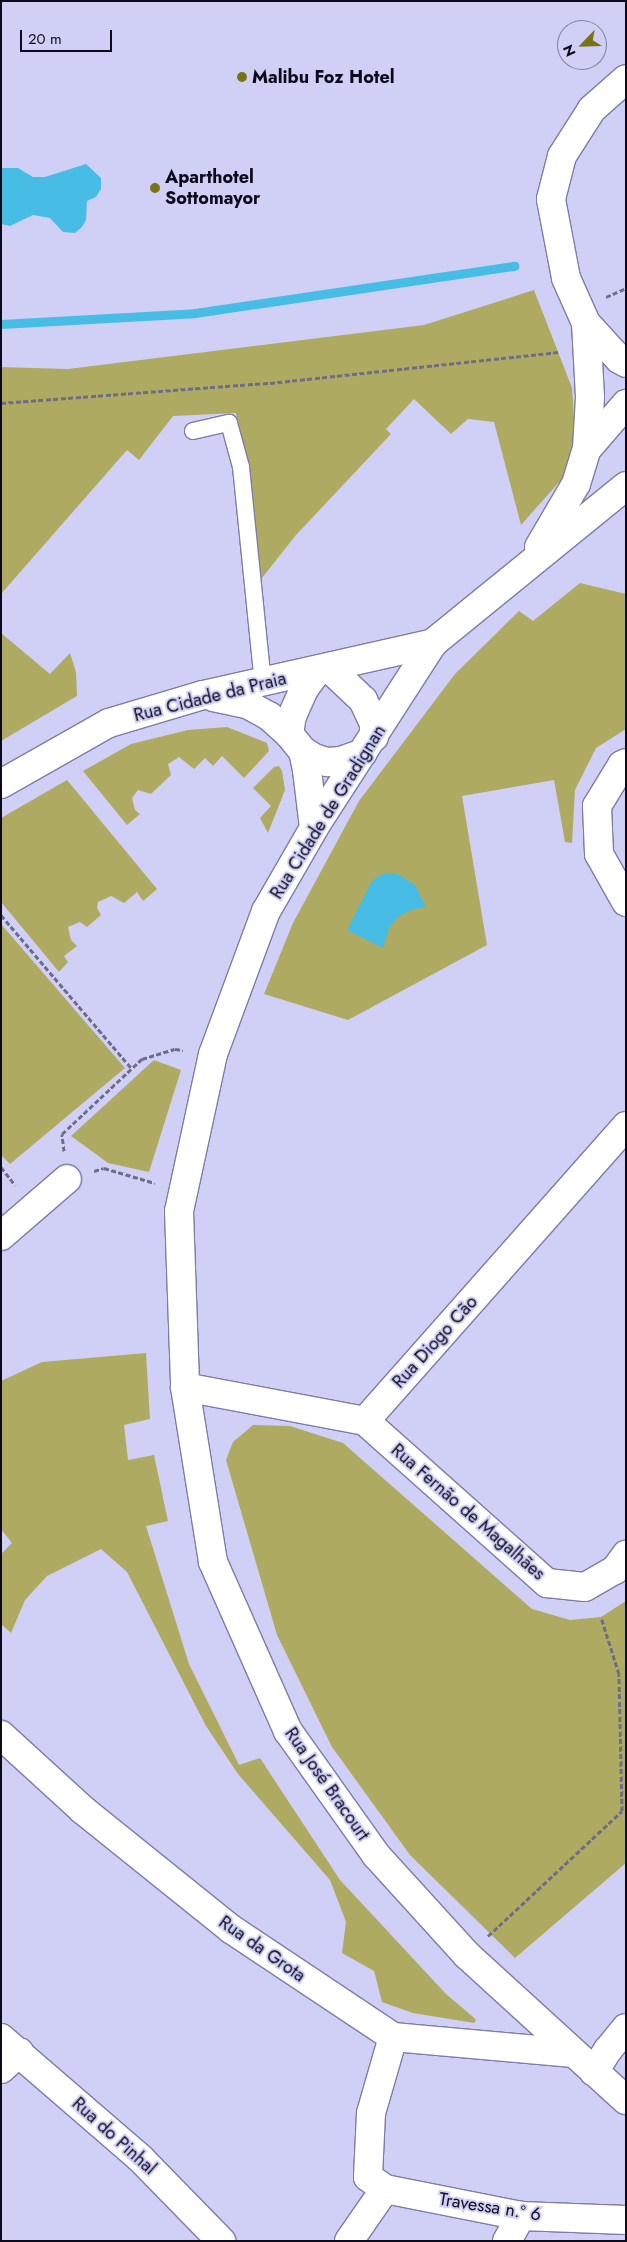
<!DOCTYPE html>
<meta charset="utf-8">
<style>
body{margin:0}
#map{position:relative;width:627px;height:2242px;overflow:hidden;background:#d0d0f7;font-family:Jost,sans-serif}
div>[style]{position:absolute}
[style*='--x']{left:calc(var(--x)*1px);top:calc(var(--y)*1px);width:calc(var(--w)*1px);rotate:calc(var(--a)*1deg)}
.green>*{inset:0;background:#afaa61}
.water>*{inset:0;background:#47bde6}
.stream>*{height:9px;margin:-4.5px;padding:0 4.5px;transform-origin:4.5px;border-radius:4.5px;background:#47bde6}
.path>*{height:3px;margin-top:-1.5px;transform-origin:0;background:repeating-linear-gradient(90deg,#6e6d88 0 5px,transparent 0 7.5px)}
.roads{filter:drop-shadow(1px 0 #7d7ca9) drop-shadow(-1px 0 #7d7ca9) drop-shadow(0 1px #7d7ca9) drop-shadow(0 -1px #7d7ca9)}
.lane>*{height:16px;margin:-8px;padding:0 8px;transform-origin:8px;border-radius:8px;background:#fff}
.street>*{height:28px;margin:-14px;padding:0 14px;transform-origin:14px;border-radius:14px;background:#fff}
.dots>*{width:14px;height:14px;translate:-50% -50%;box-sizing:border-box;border:2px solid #d0d0f7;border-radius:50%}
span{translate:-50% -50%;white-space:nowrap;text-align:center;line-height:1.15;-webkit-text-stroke:4px #d0d0f7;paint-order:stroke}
.poi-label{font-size:18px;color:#0c0a1a;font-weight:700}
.left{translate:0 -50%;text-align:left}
.street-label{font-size:18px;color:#0c0a1a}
.frame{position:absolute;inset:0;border:2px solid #0c0a1a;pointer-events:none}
.north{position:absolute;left:557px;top:20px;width:50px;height:50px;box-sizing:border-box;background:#d0d0f7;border:1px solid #82819f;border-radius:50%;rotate:246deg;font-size:14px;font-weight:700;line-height:20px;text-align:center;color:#0c0a1a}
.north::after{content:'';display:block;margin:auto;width:18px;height:22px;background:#7a7316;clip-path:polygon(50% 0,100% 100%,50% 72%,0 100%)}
.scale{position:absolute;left:20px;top:30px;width:92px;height:22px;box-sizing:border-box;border:2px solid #0c0a1a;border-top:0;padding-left:6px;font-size:15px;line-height:18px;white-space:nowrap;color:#0c0a1a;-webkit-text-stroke:4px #d0d0f7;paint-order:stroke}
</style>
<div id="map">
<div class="green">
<i style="clip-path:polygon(534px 290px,572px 388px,577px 462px,521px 525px,494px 422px,468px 419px,451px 434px,414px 399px,386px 429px,391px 434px,296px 535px,258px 583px,236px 413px,173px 416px,139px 460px,127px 450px,1px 594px,1px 367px,68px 369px,424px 325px)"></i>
<i style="clip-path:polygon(580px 583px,626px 594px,626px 729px,596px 748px,575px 790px,572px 843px,565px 842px,554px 780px,462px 796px,487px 945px,348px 1020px,264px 994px,293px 923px,359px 801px,455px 674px,519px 611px,533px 621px)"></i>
<i style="clip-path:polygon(1px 633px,50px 674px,70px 653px,76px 672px,77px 696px,1px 741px)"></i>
<i style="clip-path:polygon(227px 727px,267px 743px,269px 751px,244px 778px,222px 756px,213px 766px,205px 758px,194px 769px,179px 757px,168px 764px,171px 775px,151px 794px,138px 790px,132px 798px,135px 810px,140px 814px,127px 825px,83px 771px,131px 744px,188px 730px)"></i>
<i style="clip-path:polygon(279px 766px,282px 771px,285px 790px,268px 833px,260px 818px,271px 806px,253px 788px,274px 767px)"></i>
<i style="clip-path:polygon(67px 780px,157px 889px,143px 901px,137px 892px,124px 903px,111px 896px,98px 902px,97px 908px,101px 915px,87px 927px,80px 922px,68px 927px,71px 940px,77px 946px,64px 956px,68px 962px,59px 972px,1px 902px,1px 818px)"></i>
<i style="clip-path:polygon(1px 924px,125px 1068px,10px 1164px,1px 1155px)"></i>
<i style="clip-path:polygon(154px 1060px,181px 1070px,149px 1172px,108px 1163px,71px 1136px)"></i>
<i style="clip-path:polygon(146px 1353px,150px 1419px,124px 1425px,128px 1460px,154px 1455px,168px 1521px,146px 1526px,189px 1664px,239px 1765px,260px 1758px,340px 1880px,446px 1994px,472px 2016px,476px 2020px,474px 2023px,413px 2013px,382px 2002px,374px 1971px,342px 1953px,346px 1922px,330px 1880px,238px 1774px,206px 1726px,127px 1572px,101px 1549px,47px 1576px,25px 1600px,11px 1633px,1px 1624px,1px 1554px,12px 1543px,1px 1529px,1px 1381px,42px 1362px)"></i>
<i style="clip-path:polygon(253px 1425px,290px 1426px,343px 1443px,532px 1609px,570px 1620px,601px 1617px,626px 1601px,626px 1863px,515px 1958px,410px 1855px,332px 1747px,277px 1635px,226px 1460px,233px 1442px)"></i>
</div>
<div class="water">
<i style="clip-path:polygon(86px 164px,101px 178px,101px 189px,96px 197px,87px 201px,86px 220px,82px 227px,75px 233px,63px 232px,50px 218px,33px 215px,10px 226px,1px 224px,1px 168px,18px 168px,33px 177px,45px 177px)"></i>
<i style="clip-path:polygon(396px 873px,415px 885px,426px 907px,411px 910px,398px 917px,389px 928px,383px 948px,347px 930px,372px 881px,382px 874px)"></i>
</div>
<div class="stream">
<i style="--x:1;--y:324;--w:194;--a:-3.2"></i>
<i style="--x:195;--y:313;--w:323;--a:-8.4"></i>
</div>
<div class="path">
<i style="--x:606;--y:297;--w:22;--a:-24"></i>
<i style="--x:1;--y:403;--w:270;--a:-4.3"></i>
<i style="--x:270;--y:383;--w:291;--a:-6.1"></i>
<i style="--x:1;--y:915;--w:202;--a:49.6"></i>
<i style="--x:64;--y:1151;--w:17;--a:-97"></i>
<i style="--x:62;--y:1134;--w:110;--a:-43.2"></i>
<i style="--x:142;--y:1059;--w:34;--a:-17"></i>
<i style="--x:175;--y:1049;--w:8;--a:7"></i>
<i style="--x:1;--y:1167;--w:23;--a:52"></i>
<i style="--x:94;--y:1171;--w:10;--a:-17"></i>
<i style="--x:104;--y:1168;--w:53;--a:16.4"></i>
<i style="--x:488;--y:1936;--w:183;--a:-43"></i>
<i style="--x:622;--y:1811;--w:137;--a:-91.3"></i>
<i style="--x:619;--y:1674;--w:60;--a:-107.5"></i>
</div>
<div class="roads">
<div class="lane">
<i style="--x:193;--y:431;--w:37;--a:-13"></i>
<i style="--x:229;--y:423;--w:46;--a:74.7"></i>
<i style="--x:241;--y:467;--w:216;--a:84.2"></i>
</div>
<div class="street">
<i style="--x:586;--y:323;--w:49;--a:47.5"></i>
<i style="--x:619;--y:359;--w:8;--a:30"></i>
<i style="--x:587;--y:449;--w:60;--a:-49.1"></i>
<i style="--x:626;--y:486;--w:249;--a:140.9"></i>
<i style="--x:433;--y:643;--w:220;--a:122.8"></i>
<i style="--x:314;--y:828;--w:96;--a:120"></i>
<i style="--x:266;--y:911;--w:153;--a:110.3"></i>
<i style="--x:213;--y:1054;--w:161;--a:102.2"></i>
<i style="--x:179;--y:1211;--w:176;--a:88"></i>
<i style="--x:185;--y:1387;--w:177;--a:80.9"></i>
<i style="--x:213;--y:1562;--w:185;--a:66.1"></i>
<i style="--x:288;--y:1731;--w:152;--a:54.6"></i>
<i style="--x:376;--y:1855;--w:135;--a:47.7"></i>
<i style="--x:467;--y:1955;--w:215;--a:42.4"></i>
<i style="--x:539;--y:547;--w:73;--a:-59.6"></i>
<i style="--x:576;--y:484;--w:37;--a:-73"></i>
<i style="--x:587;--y:449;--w:52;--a:-86.7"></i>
<i style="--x:590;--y:397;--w:74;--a:-93.1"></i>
<i style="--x:586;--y:323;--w:49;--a:-114"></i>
<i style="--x:566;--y:278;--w:80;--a:-100.8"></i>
<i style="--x:551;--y:199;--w:44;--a:-75.7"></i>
<i style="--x:562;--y:156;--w:56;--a:-57.4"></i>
<i style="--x:592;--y:109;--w:45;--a:-41.4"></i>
<i style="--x:329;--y:668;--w:47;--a:43.3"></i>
<i style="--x:363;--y:700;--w:26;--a:65"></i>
<i style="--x:374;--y:724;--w:13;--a:90"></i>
<i style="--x:213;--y:697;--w:35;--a:12"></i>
<i style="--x:247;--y:704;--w:25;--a:29"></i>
<i style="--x:269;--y:716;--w:27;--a:42"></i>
<i style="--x:289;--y:734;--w:22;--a:51"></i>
<i style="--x:303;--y:751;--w:19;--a:78"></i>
<i style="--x:307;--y:770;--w:58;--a:83.1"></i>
<i style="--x:289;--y:734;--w:18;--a:-81"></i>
<i style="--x:292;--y:716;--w:30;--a:-66"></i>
<i style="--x:304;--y:689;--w:22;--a:-54"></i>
<i style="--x:303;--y:751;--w:13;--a:32"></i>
<i style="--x:314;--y:758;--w:14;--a:17"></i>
<i style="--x:327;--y:762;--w:14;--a:-4"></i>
<i style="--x:341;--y:761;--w:23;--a:-20"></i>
<i style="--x:626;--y:763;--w:4;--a:153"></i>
<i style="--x:622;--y:765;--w:48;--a:121.4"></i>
<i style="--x:597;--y:806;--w:48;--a:87.6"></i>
<i style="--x:599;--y:854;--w:55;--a:60.6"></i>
<i style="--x:1;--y:784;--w:124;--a:-29.5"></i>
<i style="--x:109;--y:723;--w:98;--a:-16.6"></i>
<i style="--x:203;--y:695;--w:236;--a:-12.7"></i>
<i style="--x:1;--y:1236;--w:87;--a:-40.8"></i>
<i style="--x:185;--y:1387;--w:183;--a:10.7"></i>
<i style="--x:365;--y:1421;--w:394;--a:-48.5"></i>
<i style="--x:365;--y:1421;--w:244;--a:41.7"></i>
<i style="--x:547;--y:1583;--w:38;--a:6"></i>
<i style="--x:585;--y:1587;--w:34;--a:-30"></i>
<i style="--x:615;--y:1570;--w:19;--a:-54"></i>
<i style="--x:1;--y:1735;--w:111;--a:42.4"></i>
<i style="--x:83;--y:1810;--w:190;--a:38.8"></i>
<i style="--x:231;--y:1929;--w:195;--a:33.7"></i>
<i style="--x:393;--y:2037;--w:181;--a:5.1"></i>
<i style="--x:393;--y:2037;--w:79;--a:106.1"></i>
<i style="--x:371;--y:2113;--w:64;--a:92.7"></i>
<i style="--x:368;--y:2177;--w:21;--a:35"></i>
<i style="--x:385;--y:2189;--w:139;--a:11.2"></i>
<i style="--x:521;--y:2216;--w:105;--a:2.2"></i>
<i style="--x:1;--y:2038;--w:185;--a:40.8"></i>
<i style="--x:141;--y:2159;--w:115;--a:45.7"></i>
<i style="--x:1;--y:2069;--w:25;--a:-42"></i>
<i style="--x:594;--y:2072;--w:26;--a:-58"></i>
<i style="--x:608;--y:2050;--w:28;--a:-51"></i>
<i style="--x:349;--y:2241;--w:63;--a:-55.3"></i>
<i style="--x:507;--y:2241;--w:29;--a:-61"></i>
</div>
</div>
<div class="dots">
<i style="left:242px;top:77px;background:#7a7316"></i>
<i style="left:155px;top:188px;background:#7a7316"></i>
</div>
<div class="poi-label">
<span class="left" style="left:252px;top:77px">Malibu Foz Hotel</span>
<span class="left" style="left:165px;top:188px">Aparthotel<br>Sottomayor</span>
</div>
<div class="street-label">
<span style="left:210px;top:697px;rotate:-14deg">Rua Cidade da Praia</span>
<span style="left:328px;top:812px;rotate:-58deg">Rua Cidade de Gradignan</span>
<span style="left:435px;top:1342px;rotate:-48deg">Rua Diogo Cão</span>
<span style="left:468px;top:1512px;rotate:41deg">Rua Fernão de Magalhães</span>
<span style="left:327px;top:1784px;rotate:55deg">Rua José Bracourt</span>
<span style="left:262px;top:1949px;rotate:35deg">Rua da Grota</span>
<span style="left:114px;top:2136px;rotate:42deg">Rua do Pinhal</span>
<span style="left:490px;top:2207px;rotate:9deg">Travessa n.º 6</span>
</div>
<div class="frame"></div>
<div class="north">N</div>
<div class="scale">20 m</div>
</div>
